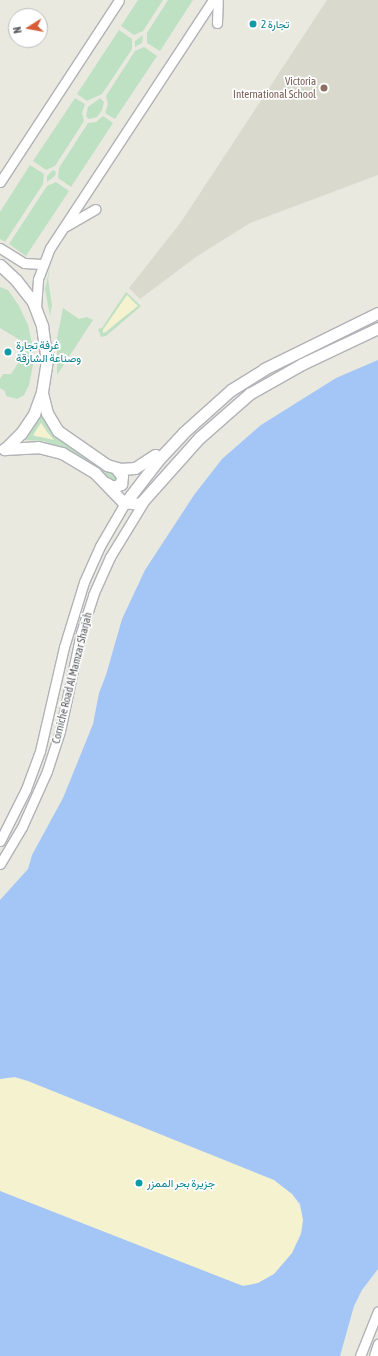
<!DOCTYPE html>
<meta charset="utf-8">
<style>
body{margin:0}
#map{position:relative;width:378px;height:1356px;overflow:hidden;background:#eae9e0;font-family:"Asap Condensed",Vazirmatn,sans-serif}
div>[style]{position:absolute}
[style*='--x']{left:calc(var(--x)*1px);top:calc(var(--y)*1px);width:calc(var(--w)*1px);rotate:calc(var(--a)*1deg)}
.education>*{inset:0;background:#dad9ce}
.green>*{inset:0;background:#bee0c3}
.sand>*{inset:0;background:#f5f2d0}
.water>*{inset:0;background:#a4c6f6}
.roads{filter:drop-shadow(1px 0 #b1b2b7) drop-shadow(-1px 0 #b1b2b7) drop-shadow(0 1px #b1b2b7) drop-shadow(0 -1px #b1b2b7)}
.tertiary>*{height:9px;margin:-4.5px;padding:0 4.5px;transform-origin:4.5px;border-radius:4.5px;background:#fff}
.secondary>*{height:11px;margin:-5.5px;padding:0 5.5px;transform-origin:5.5px;border-radius:5.5px;background:#fff}
.dots>*{width:11px;height:11px;translate:-50% -50%;box-sizing:border-box;border:2px solid #fff;border-radius:50%}
span{translate:-50% -50%;white-space:nowrap;text-align:center;line-height:1.15;-webkit-text-stroke:3.5px #fff;paint-order:stroke}
.culture-label{font-size:11px;color:#0d838f}
.left{translate:0 -50%;text-align:left}
.education-label{font-size:11px;color:#785e54}
.right{translate:-100% -50%;text-align:right}
.street-label{font-size:11px;color:#595b5f}
.north{position:absolute;left:8px;top:8px;width:40px;height:40px;box-sizing:border-box;background:#fff;border:1px solid #bdbdbf;border-radius:50%;rotate:259deg;font-size:11px;font-weight:700;line-height:16px;text-align:center;color:#595b5f}
.north::after{content:'';display:block;margin:auto;width:14px;height:18px;background:#d75d39;clip-path:polygon(50% 0,100% 100%,50% 72%,0 100%)}
</style>
<div id="map">
<div class="education">
<i style="clip-path:polygon(327px 0,378px 0,378px 175px,250px 223px,196px 257px,140px 299px,129px 288px,181px 222px)"></i>
</div>
<div class="green">
<i style="clip-path:polygon(138px 0,163px 0,143px 31px,134px 35px,121px 26px)"></i>
<i style="clip-path:polygon(168px 0,193px 0,160px 51px,147px 43px,147px 33px)"></i>
<i style="clip-path:polygon(119px 30px,132px 39px,132px 49px,102px 94px,87px 101px,77px 94px)"></i>
<i style="clip-path:polygon(143px 35px,142px 43px,135px 47px,135px 41px)"></i>
<i style="clip-path:polygon(144px 47px,157px 56px,115px 119px,105px 113px,108px 104px,106px 96px,135px 51px)"></i>
<i style="clip-path:polygon(75px 98px,85px 104px,82px 113px,84px 121px,55px 166px,46px 170px,33px 161px)"></i>
<i style="clip-path:polygon(100px 98px,104px 102px,102px 110px,97px 117px,89px 119px,86px 116px,88px 107px)"></i>
<i style="clip-path:polygon(103px 116px,113px 123px,71px 187px,58px 178px,59px 168px,88px 123px,96px 122px)"></i>
<i style="clip-path:polygon(30px 165px,44px 174px,43px 184px,5px 242px,0 239px,0 212px)"></i>
<i style="clip-path:polygon(53px 170px,56px 172px,55px 176px,47px 182px,47px 176px)"></i>
<i style="clip-path:polygon(56px 182px,69px 191px,26px 256px,9px 244px,47px 186px)"></i>
<i style="clip-path:polygon(51px 262px,48px 279px,52px 305px,50px 316px,45px 289px)"></i>
<i style="clip-path:polygon(0 287px,8px 290px,19px 306px,28px 325px,32px 344px,33px 365px,29px 385px,24px 395px,17px 399px,6px 396px,5px 391px,0 388px,0 379px,3px 374px,11px 374px,26px 351px,22px 348px,25px 343px,0 328px)"></i>
<i style="clip-path:polygon(evenodd,126px 292px,141px 306px,106px 336px,101px 337px,98px 329px,102px 328px,126px 292px,127px 295px,137px 306px,105px 333px,103px 330px,127px 295px)"></i>
<i style="clip-path:polygon(63px 308px,79px 319px,87px 317px,93px 320px,57px 375px,57px 338px)"></i>
<i style="clip-path:polygon(evenodd,41px 415px,51px 429px,73px 449px,116px 475px,118px 478px,114px 483px,60px 447px,43px 441px,24px 440px,41px 415px,41px 423px,47px 432px,53px 439px,34px 436px,41px 423px)"></i>
</div>
<div class="sand">
<i style="clip-path:polygon(127px 295px,138px 306px,103px 333px,103px 330px)"></i>
<i style="clip-path:polygon(41px 423px,47px 432px,54px 440px,33px 435px)"></i>
<i style="clip-path:polygon(8px 1077px,28px 1081px,274px 1180px,292px 1194px,302px 1212px,303px 1227px,292px 1253px,280px 1269px,264px 1281px,249px 1286px,237px 1284px,0 1191px,0 1079px)"></i>
</div>
<div class="water">
<i style="clip-path:polygon(378px 360px,378px 1269px,362px 1290px,354px 1306px,340px 1356px,0 1356px,0 1191px,243px 1286px,258px 1283px,274px 1274px,292px 1253px,301px 1234px,303px 1220px,300px 1204px,292px 1194px,274px 1180px,28px 1081px,15px 1077px,0 1079px,0 900px,28px 869px,32px 855px,63px 798px,93px 724px,99px 693px,106px 675px,122px 619px,145px 570px,194px 495px,222px 459px,261px 425px,336px 378px)"></i>
</div>
<div class="roads">
<div class="tertiary">
<i style="--x:217;--y:23;--w:23;--a:-88"></i>
<i style="--x:0;--y:182;--w:217;--a:-56.8"></i>
<i style="--x:66;--y:226;--w:34;--a:-30"></i>
<i style="--x:0;--y:248;--w:28;--a:32"></i>
<i style="--x:24;--y:263;--w:18;--a:3"></i>
<i style="--x:36;--y:308;--w:29;--a:-86"></i>
<i style="--x:38;--y:279;--w:33;--a:-69"></i>
<i style="--x:50;--y:248;--w:297;--a:-56.7"></i>
<i style="--x:0;--y:841;--w:58;--a:-63.4"></i>
<i style="--x:26;--y:789;--w:40;--a:-69.8"></i>
<i style="--x:40;--y:751;--w:107;--a:-77"></i>
<i style="--x:64;--y:647;--w:68;--a:-72.9"></i>
<i style="--x:84;--y:582;--w:39;--a:-66"></i>
<i style="--x:100;--y:546;--w:50;--a:-59.8"></i>
<i style="--x:0;--y:864;--w:43;--a:-59.3"></i>
<i style="--x:22;--y:827;--w:61;--a:-65.9"></i>
<i style="--x:47;--y:771;--w:42;--a:-72"></i>
<i style="--x:60;--y:731;--w:100;--a:-77.9"></i>
<i style="--x:81;--y:633;--w:40;--a:-72"></i>
<i style="--x:93;--y:595;--w:42;--a:-65.9"></i>
<i style="--x:110;--y:557;--w:63;--a:-58.6"></i>
<i style="--x:360;--y:1356;--w:48;--a:-68.2"></i>
<i style="--x:374;--y:1356;--w:13;--a:-72"></i>
</div>
<div class="secondary">
<i style="--x:0;--y:265;--w:22;--a:43"></i>
<i style="--x:16;--y:280;--w:28;--a:52"></i>
<i style="--x:33;--y:302;--w:26;--a:69"></i>
<i style="--x:42;--y:326;--w:34;--a:82"></i>
<i style="--x:47;--y:360;--w:32;--a:99"></i>
<i style="--x:42;--y:392;--w:23;--a:110"></i>
<i style="--x:34;--y:414;--w:23;--a:124"></i>
<i style="--x:21;--y:433;--w:23;--a:135"></i>
<i style="--x:42;--y:393;--w:21;--a:76"></i>
<i style="--x:47;--y:413;--w:21;--a:59"></i>
<i style="--x:58;--y:431;--w:60;--a:34.8"></i>
<i style="--x:107;--y:465;--w:14;--a:17"></i>
<i style="--x:120;--y:469;--w:15;--a:-4"></i>
<i style="--x:135;--y:468;--w:24;--a:-33"></i>
<i style="--x:4;--y:449;--w:34;--a:-3"></i>
<i style="--x:38;--y:447;--w:25;--a:14"></i>
<i style="--x:62;--y:453;--w:39;--a:31"></i>
<i style="--x:95;--y:473;--w:40;--a:46"></i>
<i style="--x:123;--y:502;--w:17;--a:7"></i>
<i style="--x:140;--y:504;--w:89;--a:-48.2"></i>
<i style="--x:199;--y:438;--w:67;--a:-41.3"></i>
<i style="--x:249;--y:394;--w:61;--a:-29.5"></i>
<i style="--x:302;--y:364;--w:84;--a:-25.3"></i>
<i style="--x:106;--y:483;--w:8;--a:30"></i>
<i style="--x:113;--y:487;--w:9;--a:-21"></i>
<i style="--x:121;--y:484;--w:8;--a:-83"></i>
<i style="--x:122;--y:476;--w:10;--a:-127"></i>
<i style="--x:125;--y:503;--w:56;--a:-52.3"></i>
<i style="--x:159;--y:459;--w:35;--a:-47"></i>
<i style="--x:183;--y:433;--w:64;--a:-41.9"></i>
<i style="--x:231;--y:390;--w:39;--a:-32"></i>
<i style="--x:264;--y:369;--w:127;--a:-26.2"></i>
</div>
</div>
<div class="dots">
<i style="left:253px;top:24px;background:#0f9aa8"></i>
<i style="left:324px;top:88px;background:#8d6e63"></i>
<i style="left:8px;top:352px;background:#0f9aa8"></i>
<i style="left:139px;top:1183px;background:#0f9aa8"></i>
</div>
<div class="culture-label">
<span class="left" style="left:261px;top:24px">تجارة 2</span>
<span class="left" style="left:16px;top:352px">غرفة تجارة<br>وصناعة الشارقة</span>
<span class="left" style="left:147px;top:1183px">جزيرة بحر الممزر</span>
</div>
<div class="education-label">
<span class="right" style="left:316px;top:88px">Victoria<br>International School</span>
</div>
<div class="street-label">
<span style="left:72px;top:678px;rotate:-76deg">Corniche Road Al Mamzar Sharjah</span>
</div>
<div class="north">N</div>
</div>
